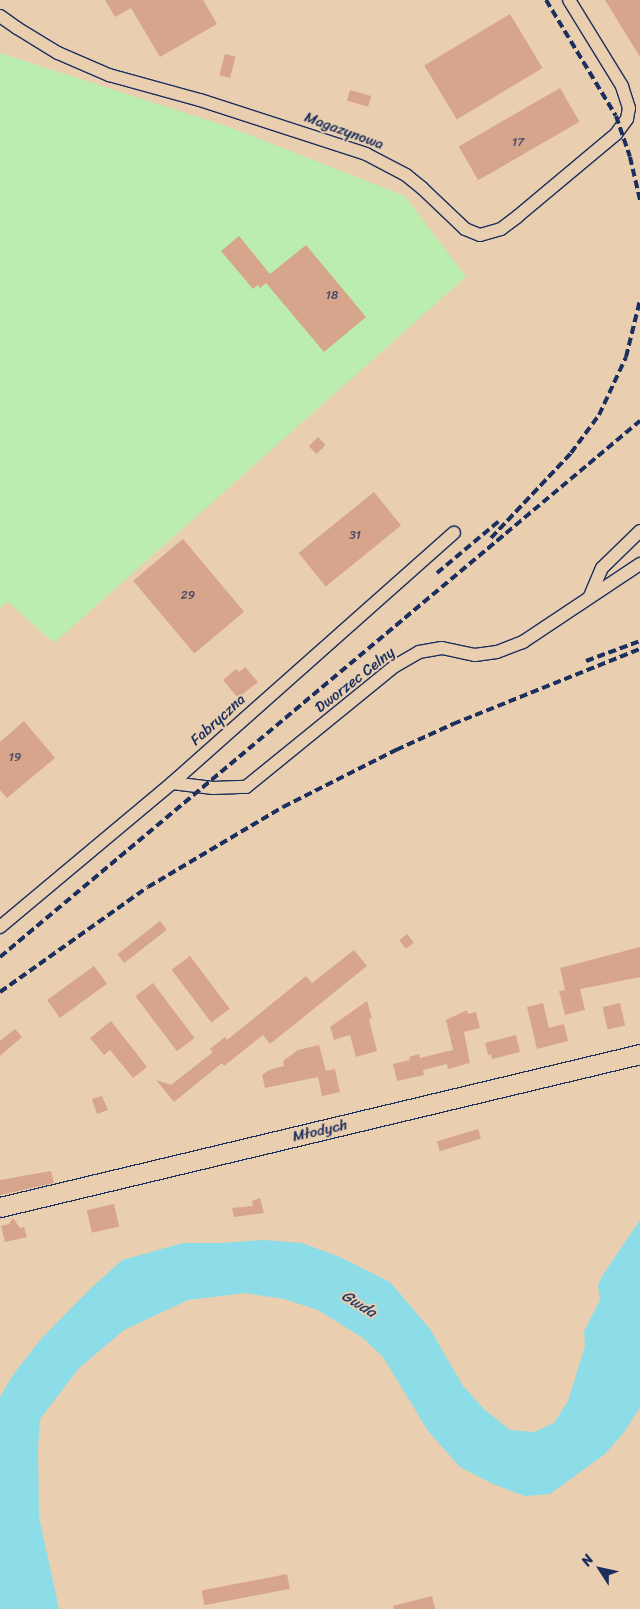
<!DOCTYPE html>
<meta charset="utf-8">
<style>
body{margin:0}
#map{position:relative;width:640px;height:1609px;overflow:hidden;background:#e9ceb0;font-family:Sriracha,sans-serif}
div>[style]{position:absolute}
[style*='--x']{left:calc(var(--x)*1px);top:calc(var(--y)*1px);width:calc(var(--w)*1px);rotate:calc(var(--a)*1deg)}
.green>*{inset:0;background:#bbedae}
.water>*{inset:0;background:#8cdde7}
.building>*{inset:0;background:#d7a58b;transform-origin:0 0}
.roads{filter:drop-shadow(1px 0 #1b2f5e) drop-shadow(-1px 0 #1b2f5e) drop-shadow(0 1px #1b2f5e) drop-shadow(0 -1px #1b2f5e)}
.street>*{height:12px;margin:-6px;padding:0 6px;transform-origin:6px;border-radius:6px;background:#e9ceb0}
.secondary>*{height:19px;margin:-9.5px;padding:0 9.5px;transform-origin:9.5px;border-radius:9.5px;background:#e9ceb0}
.rail>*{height:4px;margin-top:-2px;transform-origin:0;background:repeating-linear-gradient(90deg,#1b2f5e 0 8px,transparent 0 12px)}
span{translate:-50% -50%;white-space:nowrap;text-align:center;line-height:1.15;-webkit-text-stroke:4px #e9ceb0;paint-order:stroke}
.number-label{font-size:12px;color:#4a4c69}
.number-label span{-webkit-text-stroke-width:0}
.street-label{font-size:15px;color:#1b2f5e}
.water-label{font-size:16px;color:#26406c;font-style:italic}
.north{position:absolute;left:575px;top:1544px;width:50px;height:50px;-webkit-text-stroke:4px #e9ceb0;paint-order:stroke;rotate:305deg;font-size:14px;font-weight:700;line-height:20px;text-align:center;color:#1b2f5e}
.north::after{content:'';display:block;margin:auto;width:18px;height:22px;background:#1b2f5e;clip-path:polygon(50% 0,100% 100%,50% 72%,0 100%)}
</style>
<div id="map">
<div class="green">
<i style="clip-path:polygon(0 53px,232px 128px,405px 196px,466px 277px,54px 643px,8px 602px,0 608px)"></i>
</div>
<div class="water">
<i style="clip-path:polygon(640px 1220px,640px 1407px,625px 1431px,605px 1454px,550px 1494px,525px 1496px,493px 1484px,460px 1467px,428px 1431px,383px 1357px,363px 1338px,318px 1310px,284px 1299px,245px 1293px,188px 1300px,124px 1330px,79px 1368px,40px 1419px,38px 1449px,39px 1517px,59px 1609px,0 1609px,0 1397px,13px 1375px,40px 1340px,89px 1290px,122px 1260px,183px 1243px,220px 1243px,263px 1240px,302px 1243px,340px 1257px,390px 1282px,430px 1329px,463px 1386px,484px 1409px,510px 1430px,534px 1432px,554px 1423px,568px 1401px,585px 1346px,584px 1331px,600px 1300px,598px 1286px,602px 1276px)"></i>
</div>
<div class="building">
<i style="clip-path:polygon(105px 0,203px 0,217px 24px,160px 57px,131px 8px,115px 17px)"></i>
<i style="clip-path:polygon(605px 0,640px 0,640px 57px)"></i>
<i style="left:510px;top:14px;width:63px;height:100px;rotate:59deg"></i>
<i style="left:225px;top:54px;width:11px;height:22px;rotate:15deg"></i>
<i style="left:560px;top:88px;width:39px;height:117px;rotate:60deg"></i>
<i style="left:350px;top:90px;width:22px;height:11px;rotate:16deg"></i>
<i style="clip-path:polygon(239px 236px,270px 274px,306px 245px,366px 317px,324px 352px,266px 283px,260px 288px,258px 285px,253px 289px,221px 251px)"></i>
<i style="left:318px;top:437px;width:11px;height:13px;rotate:45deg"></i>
<i style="left:374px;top:492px;width:43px;height:97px;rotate:51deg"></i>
<i style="left:183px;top:539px;width:95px;height:65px;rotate:50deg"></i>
<i style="clip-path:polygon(245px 667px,258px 682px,238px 698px,223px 680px,236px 669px,239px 672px)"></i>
<i style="clip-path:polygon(24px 721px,55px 758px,7px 798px,0 790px,0 742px)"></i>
<i style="left:160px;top:921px;width:11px;height:54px;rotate:52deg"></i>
<i style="left:407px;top:934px;width:11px;height:10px;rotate:52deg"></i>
<i style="clip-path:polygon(640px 947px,640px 977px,580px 989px,585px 1010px,565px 1015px,559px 991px,565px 990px,560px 968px)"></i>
<i style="clip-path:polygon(354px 950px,367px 966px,270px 1044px,263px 1035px,224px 1066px,222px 1063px,174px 1102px,156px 1080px,171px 1085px,213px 1052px,210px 1049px,225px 1037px,227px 1040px,306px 976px,312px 983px)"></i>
<i style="left:190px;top:956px;width:66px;height:23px;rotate:53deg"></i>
<i style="left:94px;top:966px;width:22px;height:58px;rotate:54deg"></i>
<i style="left:153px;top:983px;width:69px;height:22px;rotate:53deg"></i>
<i style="clip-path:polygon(367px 1001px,372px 1018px,369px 1019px,377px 1051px,356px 1057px,350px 1035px,334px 1040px,330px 1027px)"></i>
<i style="clip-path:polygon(543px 1003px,549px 1028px,564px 1024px,568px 1041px,537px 1049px,527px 1007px)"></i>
<i style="left:620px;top:1003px;width:23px;height:18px;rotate:77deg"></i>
<i style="clip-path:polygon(467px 1010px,468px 1014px,476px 1012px,480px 1028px,464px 1032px,470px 1063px,448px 1069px,447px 1064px,423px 1070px,424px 1075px,397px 1081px,393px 1064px,410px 1060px,409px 1057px,419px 1054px,420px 1058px,453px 1050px,446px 1020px)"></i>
<i style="clip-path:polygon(111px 1021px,147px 1067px,133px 1078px,110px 1050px,104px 1055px,90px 1038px)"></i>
<i style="clip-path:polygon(15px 1029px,22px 1037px,0 1056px,0 1041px)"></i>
<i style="clip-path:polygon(516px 1035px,520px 1052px,492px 1059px,491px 1054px,488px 1055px,485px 1043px)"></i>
<i style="clip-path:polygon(319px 1045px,326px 1071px,335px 1069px,340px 1092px,322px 1096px,318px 1077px,265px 1088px,262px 1075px,269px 1070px,284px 1066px,283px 1061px,298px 1050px)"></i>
<i style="clip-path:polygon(102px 1096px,108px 1110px,97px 1114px,92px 1099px)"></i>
<i style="left:478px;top:1129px;width:10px;height:43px;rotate:73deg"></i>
<i style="clip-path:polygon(51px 1171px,54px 1183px,0 1195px,0 1180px)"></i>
<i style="clip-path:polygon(260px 1198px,264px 1213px,234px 1217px,232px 1208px,253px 1206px,252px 1201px)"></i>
<i style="left:114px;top:1204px;width:23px;height:28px;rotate:77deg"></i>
<i style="clip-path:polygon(13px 1218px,20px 1228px,24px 1227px,27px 1237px,5px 1242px,1px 1226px,9px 1224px)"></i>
<i style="left:287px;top:1574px;width:15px;height:87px;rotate:79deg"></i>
<i style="clip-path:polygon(432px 1596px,435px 1609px,394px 1609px,393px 1606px)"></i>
</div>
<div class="roads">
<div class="street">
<i style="--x:0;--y:16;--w:21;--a:35"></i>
<i style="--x:17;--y:28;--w:48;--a:31.4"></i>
<i style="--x:58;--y:53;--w:56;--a:23.3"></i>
<i style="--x:109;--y:75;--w:94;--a:15.4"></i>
<i style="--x:200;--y:100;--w:175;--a:18"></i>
<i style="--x:366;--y:154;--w:45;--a:27.7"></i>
<i style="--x:406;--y:175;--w:21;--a:39"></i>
<i style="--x:422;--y:188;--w:59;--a:43.6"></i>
<i style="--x:465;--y:229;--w:16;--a:22"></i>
<i style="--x:480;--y:235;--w:22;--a:-16"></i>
<i style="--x:501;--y:229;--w:21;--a:-37"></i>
<i style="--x:518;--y:216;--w:128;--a:-39.9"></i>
<i style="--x:616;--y:134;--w:19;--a:-54"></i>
<i style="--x:627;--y:119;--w:11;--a:-80"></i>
<i style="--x:629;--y:108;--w:23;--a:-108"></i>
<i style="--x:622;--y:86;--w:101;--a:-121.6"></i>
<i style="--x:590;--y:596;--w:30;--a:-67"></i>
<i style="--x:602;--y:568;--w:53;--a:-44.2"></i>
<i style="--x:172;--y:783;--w:41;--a:7"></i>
<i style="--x:213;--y:788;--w:33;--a:-2"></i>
<i style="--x:246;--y:787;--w:192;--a:-39.1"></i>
<i style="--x:395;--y:666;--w:28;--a:-30"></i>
<i style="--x:419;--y:652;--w:23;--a:-10"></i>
<i style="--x:442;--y:648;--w:34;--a:12"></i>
<i style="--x:475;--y:655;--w:22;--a:-8"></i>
<i style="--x:497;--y:652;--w:28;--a:-21"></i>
<i style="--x:523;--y:642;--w:141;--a:-33.7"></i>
<i style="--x:0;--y:927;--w:224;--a:-39.9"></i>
<i style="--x:172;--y:783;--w:377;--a:-41.6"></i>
</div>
<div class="secondary">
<i style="--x:0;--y:1207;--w:658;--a:-13.44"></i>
</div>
</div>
<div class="rail">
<i style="--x:546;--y:0;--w:135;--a:58.9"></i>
<i style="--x:616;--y:116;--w:43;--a:71.1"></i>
<i style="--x:630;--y:157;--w:44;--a:76.9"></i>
<i style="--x:491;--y:538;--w:117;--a:-46.7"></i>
<i style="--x:571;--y:453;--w:47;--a:-53.6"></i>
<i style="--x:599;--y:415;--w:64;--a:-65"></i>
<i style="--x:626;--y:357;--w:59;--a:-76.2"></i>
<i style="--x:437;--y:573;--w:81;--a:-40"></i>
<i style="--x:586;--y:661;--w:58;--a:-20.3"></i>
<i style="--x:0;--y:957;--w:835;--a:-39.95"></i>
<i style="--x:0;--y:992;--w:181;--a:-35.4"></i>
<i style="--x:148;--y:887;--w:157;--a:-30.7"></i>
<i style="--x:283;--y:807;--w:127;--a:-26.8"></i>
<i style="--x:396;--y:750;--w:63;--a:-24.5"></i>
<i style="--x:453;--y:724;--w:201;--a:-21.9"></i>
</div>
<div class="number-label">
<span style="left:518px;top:143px">17</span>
<span style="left:332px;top:296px">18</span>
<span style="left:355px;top:536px">31</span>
<span style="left:188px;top:596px">29</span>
<span style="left:15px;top:758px">19</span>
</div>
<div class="street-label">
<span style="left:344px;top:131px;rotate:20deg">Magazynowa</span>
<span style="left:355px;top:680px;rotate:-38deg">Dworzec Celny</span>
<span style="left:218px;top:720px;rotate:-42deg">Fabryczna</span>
<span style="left:320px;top:1131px;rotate:-13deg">Młodych</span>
</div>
<div class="water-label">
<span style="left:359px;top:1304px;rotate:32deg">Gwda</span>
</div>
<div class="north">N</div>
</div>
